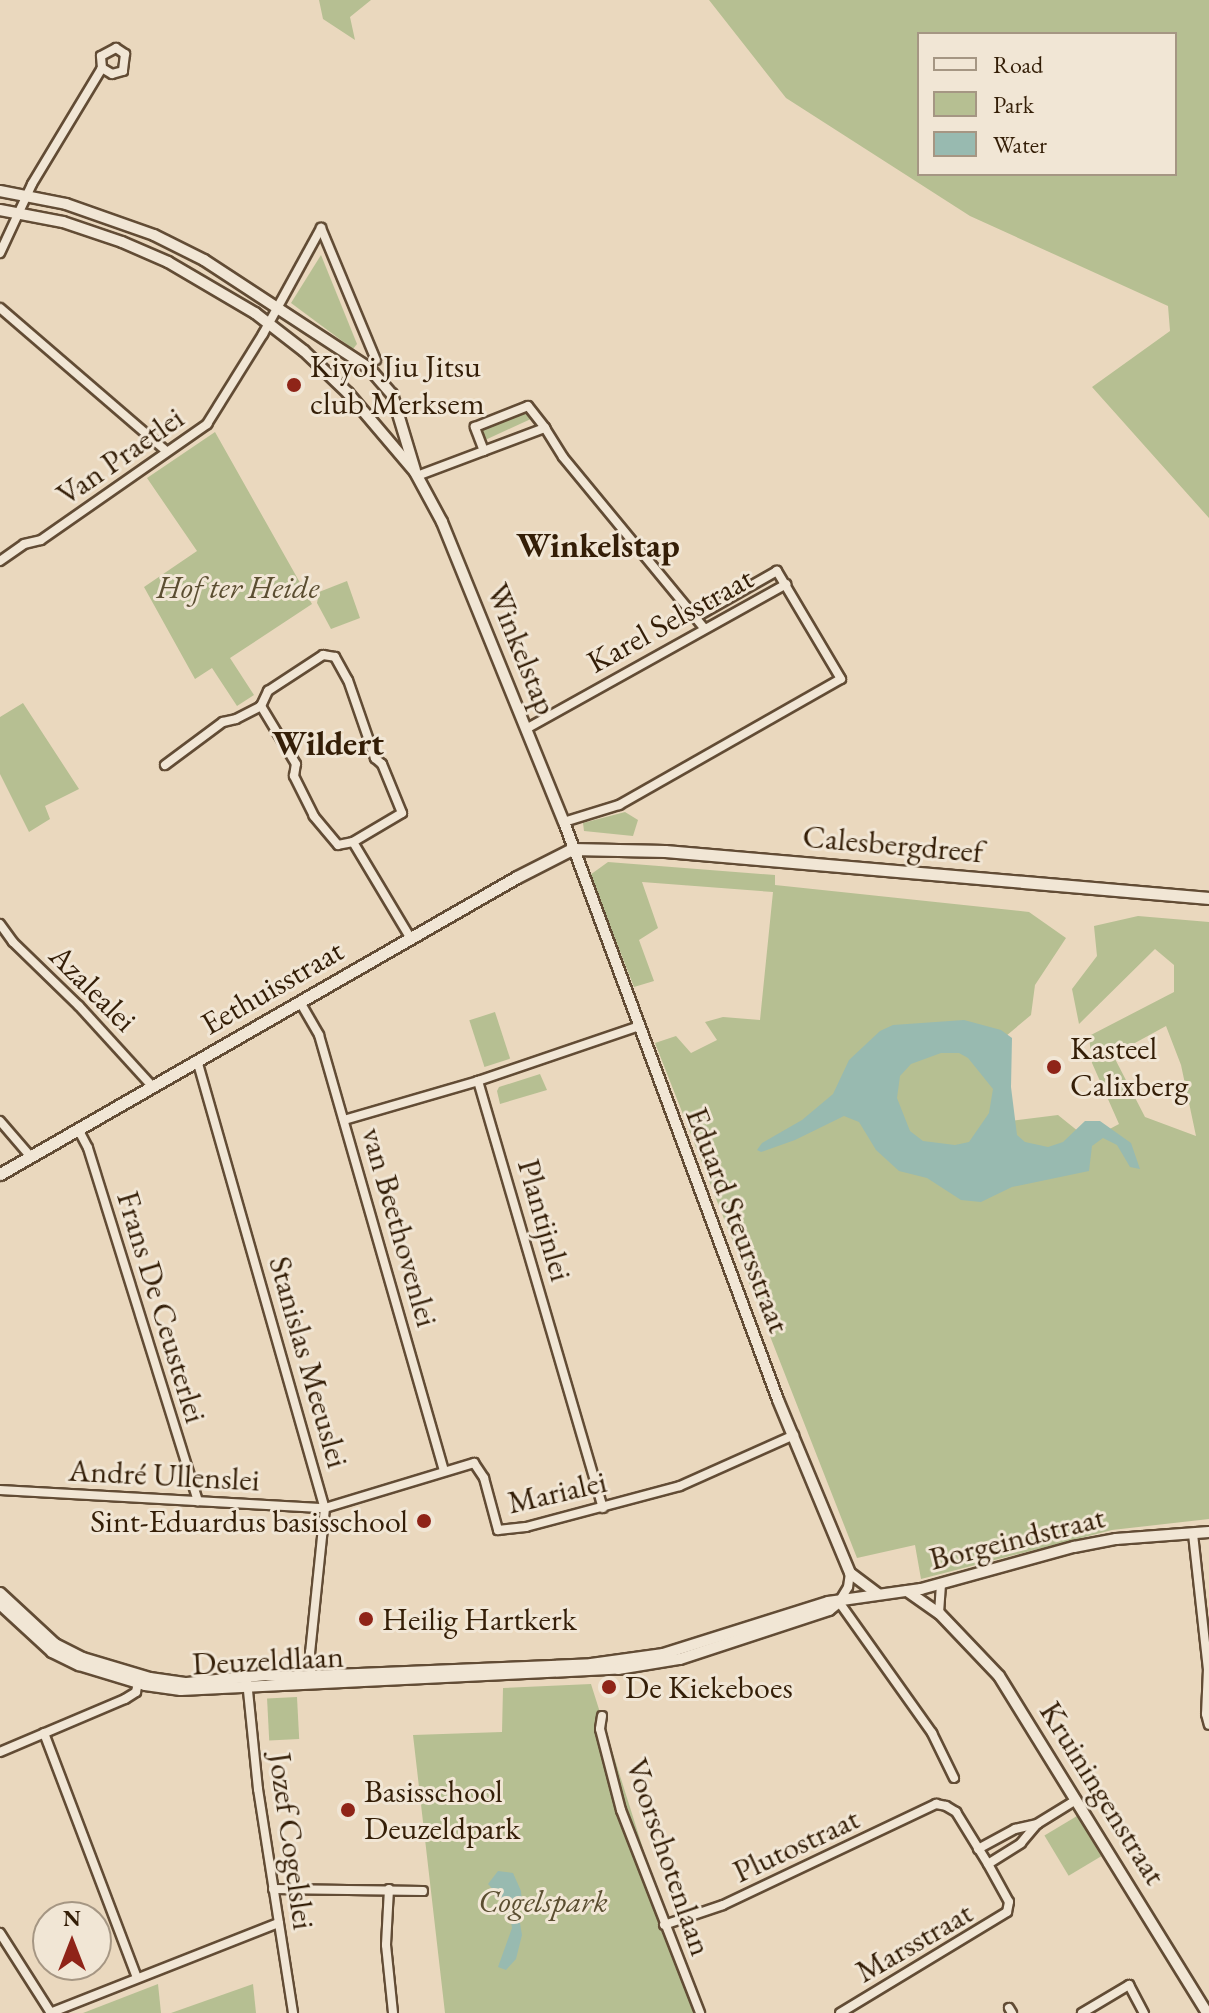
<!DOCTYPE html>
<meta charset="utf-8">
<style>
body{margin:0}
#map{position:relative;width:1209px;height:2013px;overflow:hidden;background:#ead8be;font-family:"EB Garamond",serif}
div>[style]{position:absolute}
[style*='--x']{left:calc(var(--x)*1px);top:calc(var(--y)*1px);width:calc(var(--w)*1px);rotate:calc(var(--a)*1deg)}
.green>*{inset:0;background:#b6bf92;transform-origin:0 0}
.water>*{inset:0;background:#98bab0}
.roads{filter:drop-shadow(2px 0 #624c35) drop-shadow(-2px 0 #624c35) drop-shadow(0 2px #624c35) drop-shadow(0 -2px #624c35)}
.minor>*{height:8px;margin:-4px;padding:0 4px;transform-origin:4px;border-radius:4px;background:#f1e6d5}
.tertiary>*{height:10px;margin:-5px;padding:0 5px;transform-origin:5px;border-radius:5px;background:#f1e6d5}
.secondary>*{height:11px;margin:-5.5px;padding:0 5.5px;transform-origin:5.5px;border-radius:5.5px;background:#f1e6d5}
.dots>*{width:22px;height:22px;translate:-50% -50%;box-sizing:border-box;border:4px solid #f1e6d5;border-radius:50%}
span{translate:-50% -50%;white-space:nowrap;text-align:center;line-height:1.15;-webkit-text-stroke:6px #f1e6d5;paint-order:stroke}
.poi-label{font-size:32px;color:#341e07}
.left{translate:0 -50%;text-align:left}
.right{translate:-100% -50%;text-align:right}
.street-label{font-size:32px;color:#341e07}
.park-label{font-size:32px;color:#5b4e31;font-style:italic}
.neighbourhood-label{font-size:34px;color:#341e07;font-weight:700}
.legend{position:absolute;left:917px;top:32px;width:260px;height:144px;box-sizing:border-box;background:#f1e6d5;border:2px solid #a59683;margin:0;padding:10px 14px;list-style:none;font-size:24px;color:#341e07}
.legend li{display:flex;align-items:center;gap:16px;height:40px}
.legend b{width:40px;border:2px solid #a59683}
.north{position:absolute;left:32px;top:1901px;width:80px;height:80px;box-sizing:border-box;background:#f1e6d5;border:2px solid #a59683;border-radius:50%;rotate:0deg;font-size:22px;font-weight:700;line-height:32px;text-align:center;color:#341e07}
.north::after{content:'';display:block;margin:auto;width:28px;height:36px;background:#8f2418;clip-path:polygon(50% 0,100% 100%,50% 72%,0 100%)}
</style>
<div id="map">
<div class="green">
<i style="clip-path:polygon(319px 0,371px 0,350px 17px,355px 40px,323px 19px)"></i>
<i style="clip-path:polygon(evenodd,709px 0,1209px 0,1209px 518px,1092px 387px,1170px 331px,1168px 306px,970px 216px,786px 98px,709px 0,919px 34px,1175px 34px,1175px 174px,919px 174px,919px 34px)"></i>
<i style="clip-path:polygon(321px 255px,357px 344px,353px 349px,291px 303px)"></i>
<i style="clip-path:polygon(525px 409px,533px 418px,483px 441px,481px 427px)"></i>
<i style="clip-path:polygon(215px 432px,312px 604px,230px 658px,254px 695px,237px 706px,212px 668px,195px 679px,144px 587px,197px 551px,147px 478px)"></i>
<i style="clip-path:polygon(347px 581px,360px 618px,331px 629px,317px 603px,319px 592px)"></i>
<i style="clip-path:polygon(23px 703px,79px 789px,45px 806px,50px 819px,29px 832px,0 774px,0 717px)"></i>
<i style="clip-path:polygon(625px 812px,638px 820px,633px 836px,584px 831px,583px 823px)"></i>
<i style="clip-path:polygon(evenodd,608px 862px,775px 875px,775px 885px,1029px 912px,1066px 938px,1035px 985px,1031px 1015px,1000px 1041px,1002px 1122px,1058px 1115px,1089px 1140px,1119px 1124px,1092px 1063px,1089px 1036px,1174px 992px,1174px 965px,1155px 949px,1079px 1024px,1072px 989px,1097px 956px,1094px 926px,1138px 916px,1209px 922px,1209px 1519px,1112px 1530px,921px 1579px,915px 1545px,857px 1558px,655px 1043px,676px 1036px,691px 1053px,717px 1040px,705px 1022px,723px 1017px,760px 1020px,773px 892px,642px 882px,658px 928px,639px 940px,654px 981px,634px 987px,590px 875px,608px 862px,1166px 1026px,1181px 1065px,1196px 1136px,1145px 1117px,1113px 1055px,1166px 1026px)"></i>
<i style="left:495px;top:1012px;width:49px;height:27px;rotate:72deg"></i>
<i style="clip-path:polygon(540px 1074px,547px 1090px,500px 1104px,497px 1091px,499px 1087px)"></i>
<i style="clip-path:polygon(591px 1684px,695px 2013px,445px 2013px,413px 1735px,502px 1732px,503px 1688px)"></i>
<i style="left:297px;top:1697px;width:42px;height:30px;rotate:87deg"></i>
<i style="left:1077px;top:1816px;width:47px;height:38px;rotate:59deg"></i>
<i style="clip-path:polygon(158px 1984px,161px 2013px,83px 2013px)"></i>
<i style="clip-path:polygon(253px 1984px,256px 2013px,171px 2013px)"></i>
</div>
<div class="water">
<i style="clip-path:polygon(evenodd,964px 1020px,1001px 1030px,1012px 1038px,1011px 1087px,1017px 1135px,1025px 1142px,1048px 1147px,1063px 1142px,1085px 1121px,1100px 1121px,1131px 1143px,1140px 1169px,1130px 1167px,1117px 1145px,1103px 1138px,1092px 1146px,1089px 1171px,1012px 1187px,981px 1202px,961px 1200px,927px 1178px,899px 1171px,876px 1150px,859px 1122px,844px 1116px,795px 1140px,761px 1152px,757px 1150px,762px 1143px,802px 1120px,833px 1094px,849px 1060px,880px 1031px,893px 1025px,964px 1020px,941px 1053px,959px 1053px,968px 1058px,993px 1089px,989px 1113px,969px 1142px,955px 1145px,923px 1141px,910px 1131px,897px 1098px,900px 1076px,911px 1064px,941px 1053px)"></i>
<i style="clip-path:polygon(498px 1871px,513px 1873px,521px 1891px,522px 1903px,517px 1905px,522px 1935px,516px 1959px,506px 1970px,498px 1967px,512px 1928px,508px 1906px,488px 1884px)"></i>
</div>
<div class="roads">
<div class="minor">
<i style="--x:321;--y:228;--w:143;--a:67.4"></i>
<i style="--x:0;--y:253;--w:76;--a:-65.1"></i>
<i style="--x:32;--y:184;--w:135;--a:-58.9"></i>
<i style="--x:102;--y:68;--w:12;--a:-95"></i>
<i style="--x:101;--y:56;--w:17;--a:-28"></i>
<i style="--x:116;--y:48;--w:11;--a:34"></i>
<i style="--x:125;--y:54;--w:17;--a:97"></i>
<i style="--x:123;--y:71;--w:11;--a:165"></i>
<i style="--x:112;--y:74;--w:12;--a:-149"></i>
<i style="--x:0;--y:308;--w:219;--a:40.7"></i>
<i style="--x:484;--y:451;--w:26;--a:-111"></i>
<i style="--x:475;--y:427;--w:57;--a:-21.6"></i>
<i style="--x:528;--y:406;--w:28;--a:52"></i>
<i style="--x:417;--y:476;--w:137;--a:-20.6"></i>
<i style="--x:545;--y:428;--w:34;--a:58"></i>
<i style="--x:563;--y:457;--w:220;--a:50.5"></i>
<i style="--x:0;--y:561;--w:29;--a:-35"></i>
<i style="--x:24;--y:544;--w:17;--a:-13"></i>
<i style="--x:41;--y:540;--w:203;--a:-34.9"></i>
<i style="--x:207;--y:424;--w:106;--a:-58.1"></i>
<i style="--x:263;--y:334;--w:121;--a:-61.3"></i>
<i style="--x:526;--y:729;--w:298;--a:-29.1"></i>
<i style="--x:165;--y:765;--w:72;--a:-36.6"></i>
<i style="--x:223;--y:722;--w:13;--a:-13"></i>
<i style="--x:236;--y:719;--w:28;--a:-27"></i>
<i style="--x:564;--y:822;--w:58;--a:-17.2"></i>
<i style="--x:619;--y:805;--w:255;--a:-29.6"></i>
<i style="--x:841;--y:679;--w:126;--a:-120.7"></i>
<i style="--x:777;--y:571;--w:93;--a:150.4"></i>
<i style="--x:353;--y:842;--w:15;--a:169"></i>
<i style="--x:338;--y:845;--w:38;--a:-130"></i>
<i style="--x:314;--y:816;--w:45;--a:-116.6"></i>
<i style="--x:294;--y:776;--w:12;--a:-81"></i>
<i style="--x:296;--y:764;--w:68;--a:-121.1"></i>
<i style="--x:261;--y:706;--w:17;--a:-65"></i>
<i style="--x:268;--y:691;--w:66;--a:-33.2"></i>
<i style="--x:323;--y:655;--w:12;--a:9"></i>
<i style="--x:335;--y:657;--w:26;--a:61"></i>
<i style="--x:348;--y:680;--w:83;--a:70.9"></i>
<i style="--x:375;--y:758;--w:9;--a:41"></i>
<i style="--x:382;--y:764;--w:53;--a:67.8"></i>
<i style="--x:402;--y:813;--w:57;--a:149.4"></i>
<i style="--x:353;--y:842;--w:113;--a:59.1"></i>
<i style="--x:0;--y:924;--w:22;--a:54"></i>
<i style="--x:13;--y:942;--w:92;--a:44.1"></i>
<i style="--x:79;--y:1006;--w:108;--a:47.6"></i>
<i style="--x:300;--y:1002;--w:38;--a:60"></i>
<i style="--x:319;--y:1035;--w:453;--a:74"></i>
<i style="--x:197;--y:1060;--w:466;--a:74.1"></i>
<i style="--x:325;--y:1508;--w:145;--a:95.9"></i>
<i style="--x:310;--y:1652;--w:27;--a:86"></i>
<i style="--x:478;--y:1081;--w:168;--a:-18.8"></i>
<i style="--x:344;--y:1120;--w:140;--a:-16.2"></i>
<i style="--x:478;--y:1081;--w:445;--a:73.7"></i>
<i style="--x:0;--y:1121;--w:48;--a:49.3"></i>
<i style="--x:78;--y:1129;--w:21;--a:62"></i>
<i style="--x:88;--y:1148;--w:370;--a:72.7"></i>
<i style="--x:0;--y:1490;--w:325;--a:3.2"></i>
<i style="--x:325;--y:1508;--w:156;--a:-16.8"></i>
<i style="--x:474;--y:1463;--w:18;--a:56"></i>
<i style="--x:484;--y:1478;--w:54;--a:74.9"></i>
<i style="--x:498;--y:1530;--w:28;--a:-6"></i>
<i style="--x:526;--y:1527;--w:159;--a:-14.9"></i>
<i style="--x:680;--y:1486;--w:125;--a:-24.1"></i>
<i style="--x:1193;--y:1534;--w:136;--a:83.7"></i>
<i style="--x:1208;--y:1669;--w:45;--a:92.5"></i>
<i style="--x:1206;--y:1714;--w:11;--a:75"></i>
<i style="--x:850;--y:1573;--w:14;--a:98"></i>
<i style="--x:848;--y:1587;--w:17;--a:121"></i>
<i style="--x:839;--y:1602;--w:161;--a:54.6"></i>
<i style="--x:932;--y:1733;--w:50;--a:63.9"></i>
<i style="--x:939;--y:1613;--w:30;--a:-86"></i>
<i style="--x:247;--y:1681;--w:109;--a:84.2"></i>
<i style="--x:258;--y:1789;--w:227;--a:81.1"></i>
<i style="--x:602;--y:1716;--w:13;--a:99"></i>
<i style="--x:600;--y:1729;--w:84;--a:75.5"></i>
<i style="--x:621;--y:1810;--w:218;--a:68.7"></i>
<i style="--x:44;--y:1733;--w:262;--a:69.2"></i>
<i style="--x:0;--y:1752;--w:136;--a:-23"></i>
<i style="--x:125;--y:1699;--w:13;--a:-32"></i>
<i style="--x:136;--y:1692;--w:14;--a:-78"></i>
<i style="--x:978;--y:1849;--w:42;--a:-28.4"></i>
<i style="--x:1015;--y:1829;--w:23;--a:-13"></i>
<i style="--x:1037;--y:1824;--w:46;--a:-31.6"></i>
<i style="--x:988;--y:1864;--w:39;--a:-32"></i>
<i style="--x:1021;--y:1843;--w:23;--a:-50"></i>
<i style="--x:273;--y:1889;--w:150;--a:0.8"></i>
<i style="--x:389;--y:1889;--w:56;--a:93.1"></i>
<i style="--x:386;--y:1945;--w:68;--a:84.1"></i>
<i style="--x:664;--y:1925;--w:62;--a:-18.7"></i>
<i style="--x:723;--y:1905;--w:236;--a:-25.4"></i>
<i style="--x:936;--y:1804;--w:10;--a:11"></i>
<i style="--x:946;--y:1806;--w:12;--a:31"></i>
<i style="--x:956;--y:1812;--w:61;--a:58.4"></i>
<i style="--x:988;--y:1864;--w:43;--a:61.1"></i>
<i style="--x:1009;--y:1902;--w:10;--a:101"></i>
<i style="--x:1007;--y:1912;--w:195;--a:148.8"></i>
<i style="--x:0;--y:1933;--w:95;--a:57.5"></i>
<i style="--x:1009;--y:2008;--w:6;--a:59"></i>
<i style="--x:50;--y:2013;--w:246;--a:-21.5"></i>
<i style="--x:1082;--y:2013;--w:55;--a:-30.8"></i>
<i style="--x:1129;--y:1985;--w:32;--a:62"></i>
</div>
<div class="tertiary">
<i style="--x:0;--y:191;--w:67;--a:11.1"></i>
<i style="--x:66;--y:204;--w:93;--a:19.4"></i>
<i style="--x:154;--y:235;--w:56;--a:26.6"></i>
<i style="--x:204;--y:260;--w:197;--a:33.2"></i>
<i style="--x:369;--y:368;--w:35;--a:49"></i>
<i style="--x:392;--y:394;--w:79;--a:73.2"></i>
<i style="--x:0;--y:210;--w:64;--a:10.8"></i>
<i style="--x:63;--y:222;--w:62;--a:18.7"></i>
<i style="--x:122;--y:242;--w:50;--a:23.5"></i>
<i style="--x:168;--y:262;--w:101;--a:30.4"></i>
<i style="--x:255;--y:313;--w:62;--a:37.8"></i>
<i style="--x:304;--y:351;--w:61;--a:43.7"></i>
<i style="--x:348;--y:393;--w:104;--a:49.7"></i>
<i style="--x:415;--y:472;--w:57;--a:61.6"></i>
<i style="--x:442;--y:522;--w:324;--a:67.9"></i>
<i style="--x:564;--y:822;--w:616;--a:69.68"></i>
<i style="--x:778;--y:1400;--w:187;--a:67.4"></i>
<i style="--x:850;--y:1573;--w:35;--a:37"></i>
<i style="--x:907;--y:1591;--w:39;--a:35"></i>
<i style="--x:939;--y:1613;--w:87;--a:46.4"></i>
<i style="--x:999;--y:1676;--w:396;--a:58.3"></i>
<i style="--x:0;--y:1593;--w:75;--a:42.8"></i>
<i style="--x:55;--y:1644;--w:31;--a:27"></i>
<i style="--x:83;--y:1658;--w:70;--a:16.6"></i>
<i style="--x:150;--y:1678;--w:37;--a:8"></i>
<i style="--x:187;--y:1683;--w:79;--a:-5.8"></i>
<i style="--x:266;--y:1675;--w:20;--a:6"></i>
<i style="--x:286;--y:1677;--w:305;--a:-2.4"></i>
<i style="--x:591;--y:1664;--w:73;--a:-7.9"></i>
<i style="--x:663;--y:1654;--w:173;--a:-17.5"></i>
<i style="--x:828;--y:1602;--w:94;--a:-8"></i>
<i style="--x:921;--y:1589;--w:159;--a:-15.4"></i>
<i style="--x:1074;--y:1547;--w:43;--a:-10.8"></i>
<i style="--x:1116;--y:1539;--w:93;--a:-4.3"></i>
<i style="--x:0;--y:1604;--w:71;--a:42.7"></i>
<i style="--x:52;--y:1652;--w:30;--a:26"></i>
<i style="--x:79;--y:1665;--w:69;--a:16.9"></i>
<i style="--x:145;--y:1685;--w:36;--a:8"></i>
<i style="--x:181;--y:1690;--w:438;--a:-2.8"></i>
<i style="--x:618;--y:1669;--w:63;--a:-9.2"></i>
<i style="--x:680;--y:1659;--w:157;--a:-18.2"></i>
<i style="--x:829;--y:1610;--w:13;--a:-39"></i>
</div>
<div class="secondary">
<i style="--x:0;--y:1174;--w:596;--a:-29.88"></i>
<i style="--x:517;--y:877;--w:62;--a:-27"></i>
<i style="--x:572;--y:849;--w:93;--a:1.2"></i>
<i style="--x:665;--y:851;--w:546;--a:4.94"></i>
</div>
</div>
<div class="dots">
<i style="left:294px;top:385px;background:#8f2418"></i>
<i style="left:1054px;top:1067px;background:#8f2418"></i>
<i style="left:424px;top:1521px;background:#8f2418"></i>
<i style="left:366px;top:1619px;background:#8f2418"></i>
<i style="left:609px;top:1687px;background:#8f2418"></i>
<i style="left:348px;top:1810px;background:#8f2418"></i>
</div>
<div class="poi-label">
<span class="left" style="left:310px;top:385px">Kiyoi Jiu Jitsu<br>club Merksem</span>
<span class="left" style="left:1070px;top:1067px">Kasteel<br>Calixberg</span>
<span class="right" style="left:408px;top:1521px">Sint-Eduardus basisschool</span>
<span class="left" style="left:382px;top:1619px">Heilig Hartkerk</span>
<span class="left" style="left:625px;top:1687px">De Kiekeboes</span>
<span class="left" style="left:364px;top:1810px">Basisschool<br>Deuzeldpark</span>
</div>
<div class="street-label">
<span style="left:120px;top:456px;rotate:-35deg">Van Praetlei</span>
<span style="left:670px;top:620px;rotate:-29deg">Karel Selsstraat</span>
<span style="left:522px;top:649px;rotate:68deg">Winkelstap</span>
<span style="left:893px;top:844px;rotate:5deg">Calesbergdreef</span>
<span style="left:272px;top:987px;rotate:-30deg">Eethuisstraat</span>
<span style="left:93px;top:988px;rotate:45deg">Azalealei</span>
<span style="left:545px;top:1220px;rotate:74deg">Plantijnlei</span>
<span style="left:738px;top:1220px;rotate:69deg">Eduard Steursstraat</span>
<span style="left:400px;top:1227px;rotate:74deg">van Beethovenlei</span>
<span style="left:162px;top:1307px;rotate:73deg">Frans De Ceusterlei</span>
<span style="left:309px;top:1362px;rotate:74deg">Stanislas Meeuslei</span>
<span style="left:164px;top:1475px;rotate:3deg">André Ullenslei</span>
<span style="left:557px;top:1492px;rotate:-13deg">Marialei</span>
<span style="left:1017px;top:1538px;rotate:-14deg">Borgeindstraat</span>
<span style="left:268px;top:1660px;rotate:-3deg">Deuzeldlaan</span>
<span style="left:1103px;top:1793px;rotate:58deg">Kruiningenstraat</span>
<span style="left:292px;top:1841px;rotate:82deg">Jozef Cogelslei</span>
<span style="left:796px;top:1845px;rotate:-25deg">Plutostraat</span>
<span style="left:669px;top:1857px;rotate:71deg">Voorschotenlaan</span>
<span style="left:914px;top:1942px;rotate:-30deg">Marsstraat</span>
</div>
<div class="park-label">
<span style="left:238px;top:587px">Hof ter Heide</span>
<span style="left:543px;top:1901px">Cogelspark</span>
</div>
<div class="neighbourhood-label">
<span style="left:598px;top:546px">Winkelstap</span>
<span style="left:328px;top:744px">Wildert</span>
</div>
<ul class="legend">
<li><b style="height:10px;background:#f1e6d5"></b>Road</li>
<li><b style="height:22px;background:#b6bf92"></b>Park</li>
<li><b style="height:22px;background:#98bab0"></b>Water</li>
</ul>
<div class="north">N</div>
</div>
